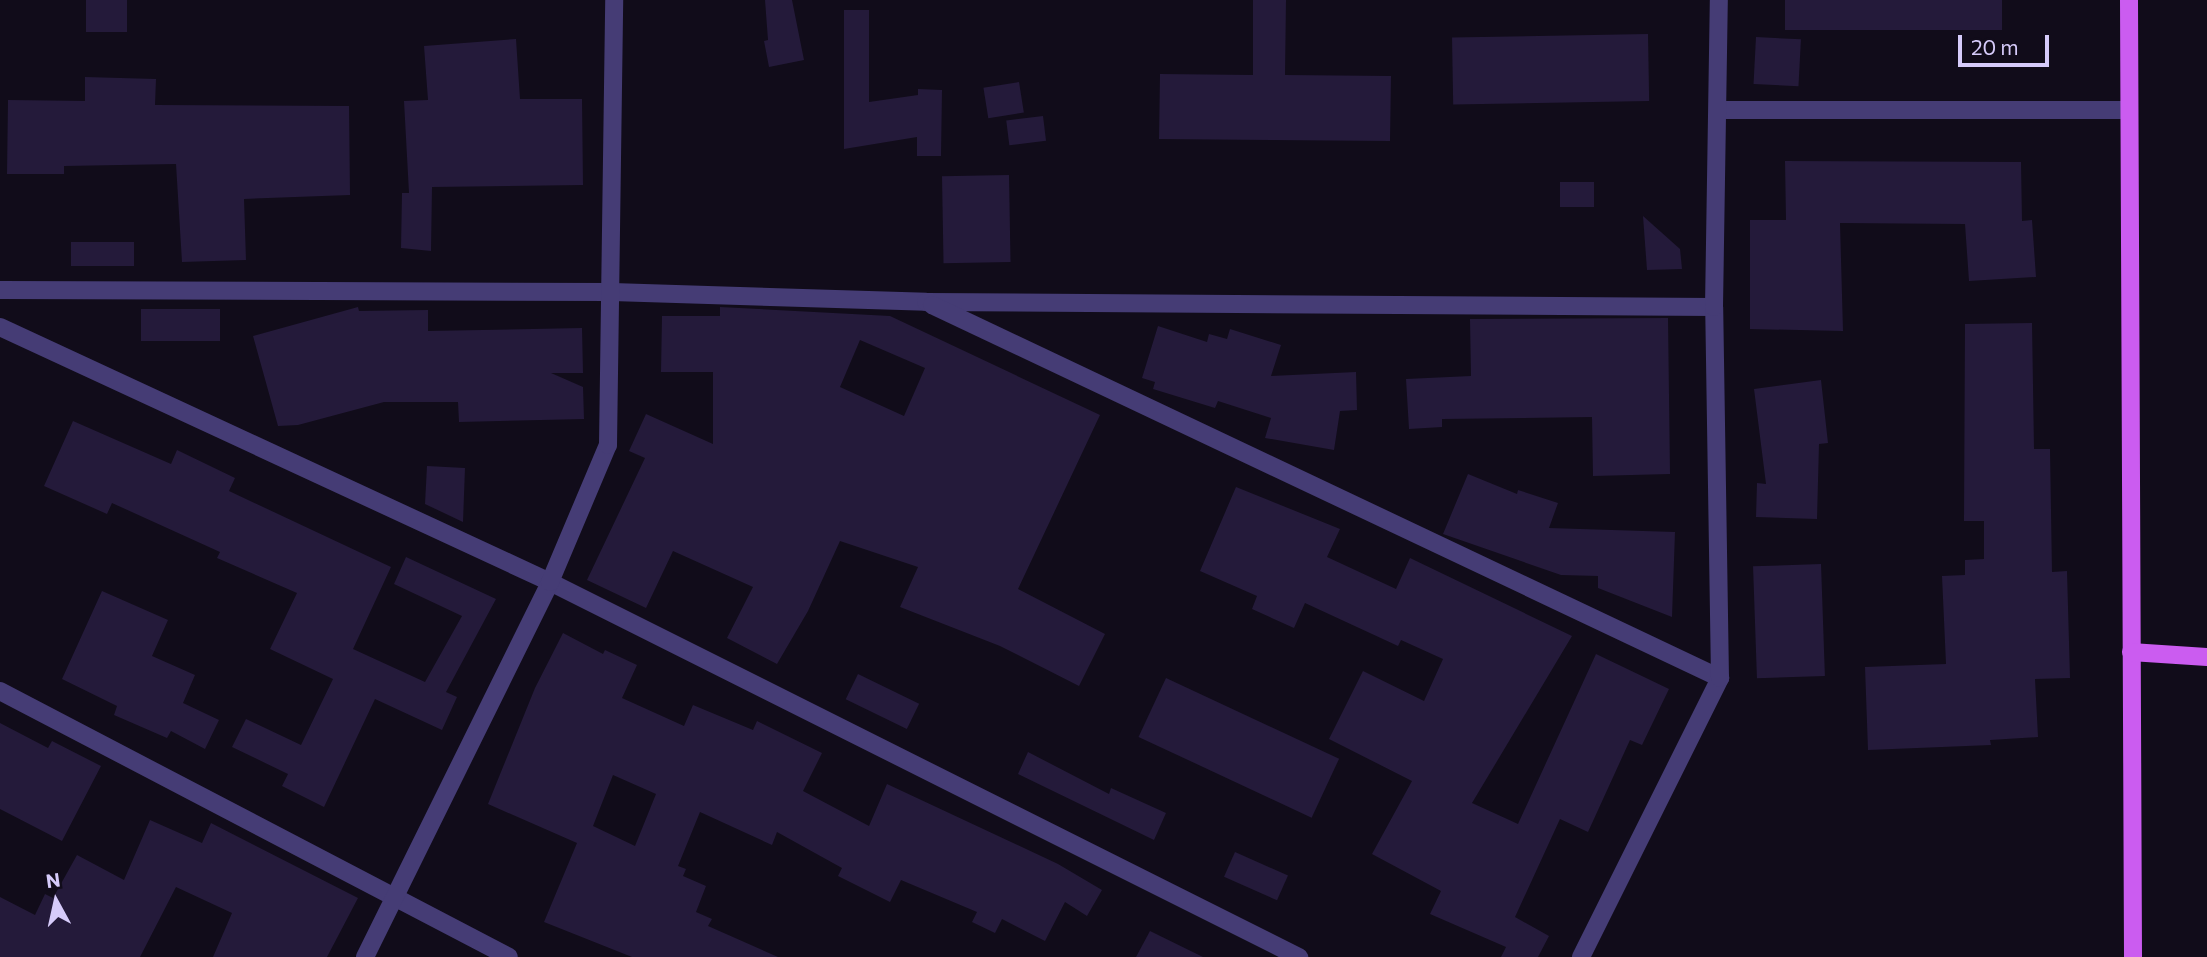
<!DOCTYPE html>
<style>
body{margin:0}
#map{position:relative;width:2207px;height:957px;overflow:hidden;background:#110c1a;font-family:Commissioner,sans-serif}
div>[style]{position:absolute}
[style*='--x']{left:calc(var(--x)*1px);top:calc(var(--y)*1px);width:calc(var(--w)*1px);rotate:calc(var(--a)*1deg)}
.building>*{inset:0;background:#241a3a;transform-origin:0 0}
.minor>*{height:18px;margin:-9px;padding:0 9px;transform-origin:9px;border-radius:9px;background:#453c75}
.primary>*{height:18px;margin:-9px;padding:0 9px;transform-origin:9px;border-radius:9px;background:#cb5cf0}
span{translate:-50% -50%;white-space:nowrap;text-align:center;line-height:1.15;-webkit-text-stroke:5px #110c1a;paint-order:stroke}
.north{position:absolute;left:21px;top:866px;width:70px;height:70px;-webkit-text-stroke:5px #110c1a;paint-order:stroke;rotate:352deg;font-size:19px;font-weight:700;line-height:28px;text-align:center;color:#d6cbfa}
.north::after{content:'';display:block;margin:auto;width:24px;height:32px;background:#d6cbfa;clip-path:polygon(50% 0,100% 100%,50% 72%,0 100%)}
.scale{position:absolute;left:1958px;top:35px;width:91px;height:32px;box-sizing:border-box;border:4px solid #d6cbfa;border-top:0;padding-left:9px;font-size:21px;line-height:24px;white-space:nowrap;color:#d6cbfa;-webkit-text-stroke:5px #110c1a;paint-order:stroke}
</style>
<div id="map">
<div class="building">
<i style="left:86px;top:0;width:41px;height:32px"></i>
<i style="clip-path:polygon(765px 0,792px 0,804px 60px,769px 67px,764px 41px,768px 40px)"></i>
<i style="clip-path:polygon(1253px 0,1286px 0,1285px 75px,1391px 76px,1390px 141px,1159px 139px,1160px 74px,1253px 75px)"></i>
<i style="left:1785px;top:0;width:217px;height:30px"></i>
<i style="clip-path:polygon(844px 10px,869px 10px,869px 102px,918px 95px,918px 89px,942px 90px,941px 156px,917px 156px,917px 137px,844px 149px)"></i>
<i style="left:1648px;top:34px;width:67px;height:196px;rotate:89deg"></i>
<i style="left:1756px;top:37px;width:45px;height:47px;rotate:3deg"></i>
<i style="clip-path:polygon(516px 39px,520px 99px,582px 99px,583px 185px,432px 187px,431px 251px,401px 248px,402px 193px,409px 193px,404px 101px,428px 100px,424px 46px)"></i>
<i style="clip-path:polygon(85px 77px,156px 79px,155px 105px,349px 106px,350px 195px,244px 199px,246px 260px,182px 262px,176px 164px,64px 166px,64px 174px,7px 174px,8px 100px,85px 101px)"></i>
<i style="left:1019px;top:82px;width:31px;height:36px;rotate:81deg"></i>
<i style="left:1043px;top:116px;width:25px;height:37px;rotate:83deg"></i>
<i style="clip-path:polygon(1785px 161px,2021px 162px,2022px 221px,2032px 220px,2036px 277px,1969px 281px,1965px 224px,1840px 223px,1843px 331px,1750px 329px,1750px 220px,1786px 220px)"></i>
<i style="left:1009px;top:175px;width:87px;height:67px;rotate:89deg"></i>
<i style="left:1560px;top:182px;width:34px;height:25px"></i>
<i style="clip-path:polygon(1643px 216px,1680px 249px,1682px 269px,1647px 270px)"></i>
<i style="left:71px;top:242px;width:63px;height:24px"></i>
<i style="clip-path:polygon(358px 307px,359px 311px,428px 310px,428px 331px,582px 328px,583px 373px,551px 373px,583px 387px,584px 419px,459px 422px,458px 402px,384px 402px,298px 425px,278px 426px,253px 336px)"></i>
<i style="clip-path:polygon(evenodd,720px 307px,890px 316px,1100px 415px,1018px 589px,1105px 634px,1079px 686px,1000px 646px,900px 607px,918px 567px,840px 541px,808px 611px,777px 664px,727px 638px,753px 587px,673px 551px,646px 608px,587px 580px,645px 458px,629px 451px,646px 414px,713px 444px,713px 372px,661px 372px,662px 316px,720px 316px,720px 307px,860px 340px,925px 368px,904px 416px,840px 387px,860px 340px)"></i>
<i style="left:220px;top:309px;width:32px;height:79px;rotate:90deg"></i>
<i style="clip-path:polygon(1668px 318px,1670px 474px,1593px 476px,1592px 417px,1442px 419px,1442px 427px,1409px 429px,1406px 379px,1471px 376px,1470px 319px)"></i>
<i style="clip-path:polygon(2032px 323px,2034px 449px,2050px 449px,2052px 572px,2067px 571px,2070px 678px,2035px 679px,2038px 737px,1990px 740px,1991px 745px,1868px 750px,1865px 667px,1946px 664px,1942px 576px,1965px 575px,1965px 560px,1984px 559px,1984px 521px,1964px 521px,1965px 324px)"></i>
<i style="clip-path:polygon(1158px 326px,1207px 342px,1209px 334px,1227px 339px,1230px 329px,1281px 345px,1271px 376px,1356px 372px,1357px 410px,1340px 411px,1334px 450px,1265px 438px,1271px 418px,1218px 401px,1215px 408px,1153px 389px,1155px 382px,1142px 378px)"></i>
<i style="clip-path:polygon(1821px 380px,1828px 443px,1819px 444px,1817px 519px,1756px 517px,1757px 483px,1766px 484px,1754px 389px)"></i>
<i style="clip-path:polygon(73px 421px,171px 464px,177px 450px,235px 478px,229px 491px,391px 567px,353px 649px,425px 682px,462px 616px,394px 584px,406px 557px,496px 599px,446px 692px,457px 697px,442px 730px,375px 699px,324px 807px,282px 786px,288px 774px,232px 747px,246px 719px,301px 745px,333px 679px,270px 649px,297px 593px,217px 558px,220px 552px,112px 503px,107px 514px,44px 486px)"></i>
<i style="clip-path:polygon(427px 466px,465px 468px,463px 522px,425px 504px)"></i>
<i style="clip-path:polygon(1468px 474px,1517px 494px,1518px 490px,1558px 503px,1549px 528px,1675px 532px,1672px 617px,1598px 588px,1598px 576px,1561px 575px,1443px 534px)"></i>
<i style="clip-path:polygon(1236px 487px,1340px 529px,1327px 557px,1396px 589px,1410px 558px,1572px 636px,1472px 803px,1518px 824px,1596px 654px,1669px 689px,1642px 745px,1630px 740px,1588px 832px,1560px 819px,1515px 917px,1549px 936px,1538px 957px,1501px 957px,1506px 947px,1430px 914px,1441px 891px,1372px 854px,1412px 781px,1329px 739px,1363px 671px,1424px 701px,1443px 659px,1401px 640px,1398px 646px,1305px 603px,1294px 628px,1252px 609px,1257px 596px,1200px 571px)"></i>
<i style="left:1821px;top:564px;width:112px;height:68px;rotate:88deg"></i>
<i style="clip-path:polygon(102px 591px,168px 620px,152px 656px,195px 675px,183px 703px,219px 720px,205px 749px,171px 731px,167px 738px,114px 715px,117px 706px,62px 679px)"></i>
<i style="clip-path:polygon(evenodd,563px 633px,603px 654px,605px 650px,637px 665px,622px 698px,684px 726px,693px 705px,753px 730px,757px 721px,822px 753px,803px 791px,869px 826px,887px 784px,1058px 864px,1102px 890px,1087px 916px,1065px 902px,1045px 941px,1002px 919px,995px 933px,972px 922px,977px 912px,901px 880px,890px 902px,838px 876px,842px 868px,777px 832px,772px 845px,700px 812px,678px 866px,686px 869px,683px 876px,706px 886px,696px 912px,712px 919px,708px 926px,778px 957px,632px 957px,544px 922px,577px 843px,488px 804px,535px 688px,563px 633px,613px 775px,656px 794px,635px 846px,593px 826px,613px 775px)"></i>
<i style="left:858px;top:674px;width:68px;height:28px;rotate:26deg"></i>
<i style="left:1166px;top:678px;width:191px;height:65px;rotate:25deg"></i>
<i style="clip-path:polygon(0 723px,48px 748px,52px 741px,101px 766px,62px 841px,0 809px)"></i>
<i style="clip-path:polygon(1028px 752px,1109px 794px,1111px 788px,1166px 813px,1154px 840px,1018px 774px)"></i>
<i style="clip-path:polygon(150px 820px,202px 843px,211px 823px,358px 898px,327px 957px,213px 957px,232px 913px,176px 887px,140px 957px,0 957px,0 897px,35px 915px,45px 894px,53px 898px,77px 855px,124px 880px)"></i>
<i style="left:1235px;top:852px;width:58px;height:27px;rotate:24deg"></i>
<i style="clip-path:polygon(1150px 931px,1203px 957px,1136px 957px)"></i>
</div>
<div class="minor">
<i style="--x:1718;--y:110;--w:410;--a:0"></i>
<i style="--x:0;--y:290;--w:612;--a:0.19"></i>
<i style="--x:612;--y:292;--w:314;--a:1.8"></i>
<i style="--x:926;--y:302;--w:788;--a:0.36"></i>
<i style="--x:932;--y:305;--w:872;--a:25.33"></i>
<i style="--x:0;--y:327;--w:606;--a:24.87"></i>
<i style="--x:550;--y:582;--w:838;--a:26.6"></i>
<i style="--x:0;--y:691;--w:574;--a:27.59"></i>
<i style="--x:365;--y:957;--w:418;--a:-63.7"></i>
<i style="--x:550;--y:582;--w:149;--a:-67.1"></i>
<i style="--x:608;--y:445;--w:445;--a:-89.2"></i>
<i style="--x:1581;--y:957;--w:312;--a:-63.5"></i>
<i style="--x:1720;--y:678;--w:371;--a:-90.9"></i>
<i style="--x:1714;--y:307;--w:307;--a:-89.1"></i>
</div>
<div class="primary">
<i style="--x:2129;--y:0;--w:957;--a:89.76"></i>
<i style="--x:2131;--y:652;--w:76;--a:3.8"></i>
</div>
<div class="north">N</div>
<div class="scale">20 m</div>
</div>
